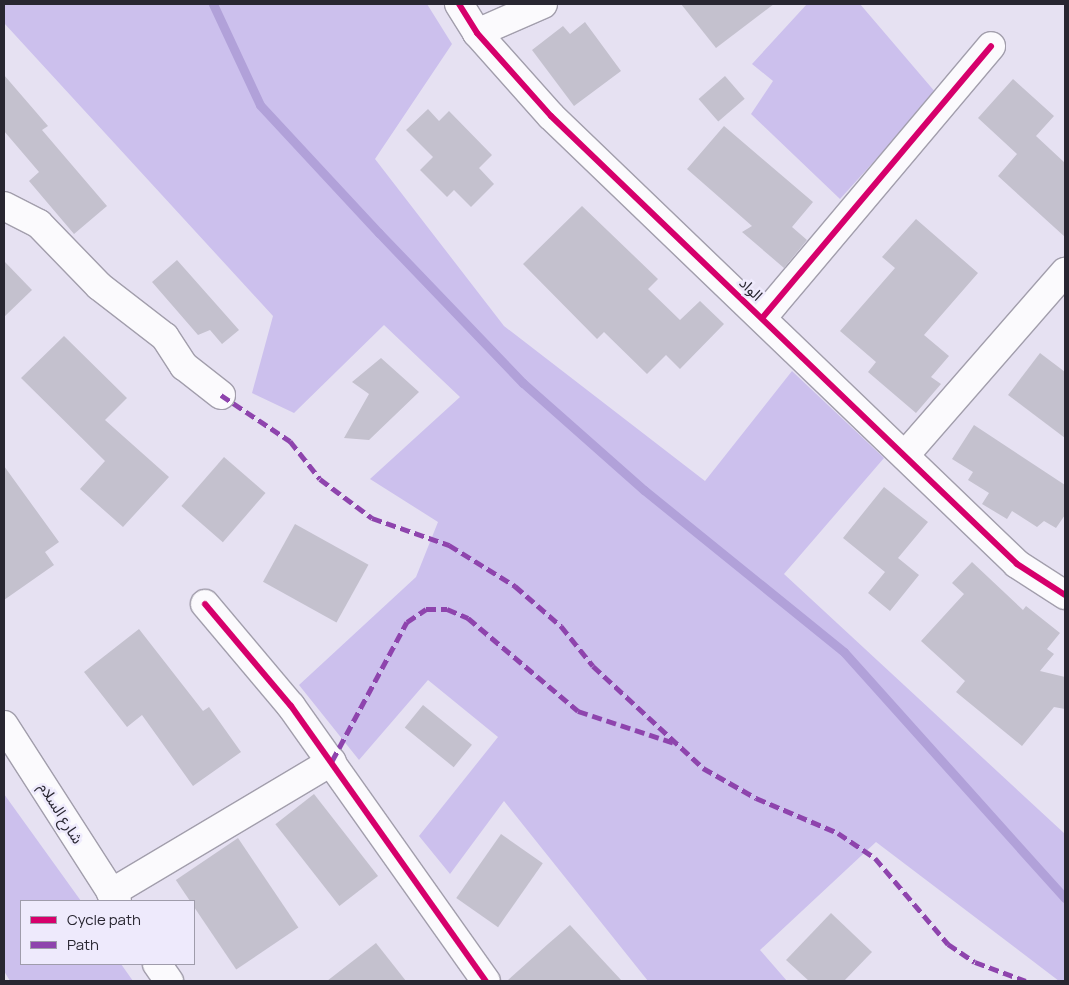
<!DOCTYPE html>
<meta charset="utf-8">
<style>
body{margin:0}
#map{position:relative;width:1069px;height:985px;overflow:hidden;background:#e6e1f2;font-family:Manrope,"Noto Sans Arabic",sans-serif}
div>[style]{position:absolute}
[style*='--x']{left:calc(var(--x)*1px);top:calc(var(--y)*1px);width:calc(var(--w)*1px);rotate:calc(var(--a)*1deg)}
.green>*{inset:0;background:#ccc0ed}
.stream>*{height:9px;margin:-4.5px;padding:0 4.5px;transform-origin:4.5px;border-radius:4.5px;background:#b1a1d9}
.building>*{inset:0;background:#c4c1ce;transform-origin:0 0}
.roads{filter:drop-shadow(1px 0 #a29eac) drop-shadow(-1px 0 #a29eac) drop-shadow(0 1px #a29eac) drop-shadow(0 -1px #a29eac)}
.minor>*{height:28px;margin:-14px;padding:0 14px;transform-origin:14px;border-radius:14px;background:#fbfafd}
.major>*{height:28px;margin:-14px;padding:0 14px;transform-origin:14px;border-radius:14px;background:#fbfafd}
.quiet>*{height:5px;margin-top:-2.5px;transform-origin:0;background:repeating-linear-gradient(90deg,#8e44ad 0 10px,transparent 0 15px)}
.cycleway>*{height:6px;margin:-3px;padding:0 3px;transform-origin:3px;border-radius:3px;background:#d6006c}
span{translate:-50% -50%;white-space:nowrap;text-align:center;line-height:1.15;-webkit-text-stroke:5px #eeeafc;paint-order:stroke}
.street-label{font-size:15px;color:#282631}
.frame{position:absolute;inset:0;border:5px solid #282631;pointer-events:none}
.legend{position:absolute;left:20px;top:900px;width:175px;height:65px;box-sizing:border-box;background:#eeeafc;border:1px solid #9f9cab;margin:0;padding:6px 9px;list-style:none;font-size:15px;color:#282631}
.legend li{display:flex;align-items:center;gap:10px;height:25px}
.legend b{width:25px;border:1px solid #9f9cab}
</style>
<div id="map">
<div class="green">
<i style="clip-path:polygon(4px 4px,427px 4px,452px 44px,375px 159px,504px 326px,705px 481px,792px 371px,884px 458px,784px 574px,1065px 834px,1065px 981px,1059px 981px,876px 842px,760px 950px,787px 981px,648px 981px,504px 801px,450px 874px,419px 836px,498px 737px,428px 680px,359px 760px,299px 685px,416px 577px,438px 522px,370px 479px,460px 397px,384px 325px,294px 413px,252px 393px,273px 316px,4px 23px)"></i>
<i style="clip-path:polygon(807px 4px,860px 4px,936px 93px,840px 199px,751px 114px,773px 81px,752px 64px)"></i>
<i style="clip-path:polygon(4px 794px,81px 901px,21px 901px,21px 964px,121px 964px,133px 981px,10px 981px,4px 971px)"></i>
</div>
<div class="stream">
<i style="--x:213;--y:4;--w:111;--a:65"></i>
<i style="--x:260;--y:105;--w:175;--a:47.1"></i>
<i style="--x:379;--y:233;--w:208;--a:46.2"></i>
<i style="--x:523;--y:383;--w:162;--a:41.5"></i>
<i style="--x:644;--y:490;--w:257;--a:39"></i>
<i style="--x:844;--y:652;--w:331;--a:48.1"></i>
</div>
<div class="building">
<i style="clip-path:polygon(681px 4px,774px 4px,716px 48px)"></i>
<i style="clip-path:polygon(585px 22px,621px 71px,574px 106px,532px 50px,563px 26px,570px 34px)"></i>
<i style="clip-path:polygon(4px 75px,48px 126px,42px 130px,107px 206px,74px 234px,29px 181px,39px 172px,4px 131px)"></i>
<i style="left:725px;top:76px;width:30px;height:35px;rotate:49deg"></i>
<i style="clip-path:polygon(1013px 79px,1054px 116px,1036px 136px,1065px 163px,1065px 237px,998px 176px,1017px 154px,978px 118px)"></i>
<i style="clip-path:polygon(428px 109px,439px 121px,449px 111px,492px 155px,479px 168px,494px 184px,471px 207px,454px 190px,447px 197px,420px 170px,433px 157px,406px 130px)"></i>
<i style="clip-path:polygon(724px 126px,813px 202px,792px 227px,807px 240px,784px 268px,742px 232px,752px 226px,687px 169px)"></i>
<i style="clip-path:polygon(582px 206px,658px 279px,648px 289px,680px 320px,700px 301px,724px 324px,680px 369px,666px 355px,647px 374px,604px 332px,597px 339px,523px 264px)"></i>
<i style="clip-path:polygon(916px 219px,978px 273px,924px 335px,949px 356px,931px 377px,941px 384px,916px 413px,868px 372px,876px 362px,840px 331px,895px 268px,882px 257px)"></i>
<i style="clip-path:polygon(177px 260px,239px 330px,222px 344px,210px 330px,198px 335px,152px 282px)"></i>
<i style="clip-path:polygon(4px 261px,32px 290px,4px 317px)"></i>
<i style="clip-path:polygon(64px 336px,127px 398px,105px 420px,169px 477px,123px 527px,80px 489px,105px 461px,21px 378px)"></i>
<i style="clip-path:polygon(1040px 353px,1065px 372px,1065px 438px,1008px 395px)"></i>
<i style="clip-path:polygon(381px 358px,419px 392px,369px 440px,344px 438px,369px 394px,352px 382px)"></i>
<i style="clip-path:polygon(974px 425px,1065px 485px,1065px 515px,1056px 528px,1044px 521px,1037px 527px,1012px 511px,1007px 519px,982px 504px,989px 493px,968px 480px,973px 472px,952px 459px)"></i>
<i style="left:224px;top:457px;width:55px;height:65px;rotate:41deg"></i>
<i style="clip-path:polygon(4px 466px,59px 542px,45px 552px,54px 565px,4px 600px)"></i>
<i style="clip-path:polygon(884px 487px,928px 522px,898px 558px,919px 575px,890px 611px,868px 593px,885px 572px,843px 538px)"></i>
<i style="left:295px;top:524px;width:84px;height:66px;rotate:29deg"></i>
<i style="clip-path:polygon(972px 562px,1023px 610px,1026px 606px,1060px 633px,1047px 649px,1054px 654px,1040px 671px,1065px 677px,1065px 709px,1054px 707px,1022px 746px,956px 692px,965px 681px,921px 641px,964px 594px,952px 583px)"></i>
<i style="clip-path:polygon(139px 629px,203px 711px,209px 707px,241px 752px,193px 786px,142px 715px,127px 727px,84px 672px)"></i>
<i style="left:423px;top:705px;width:63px;height:29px;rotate:39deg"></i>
<i style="left:314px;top:794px;width:104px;height:49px;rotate:52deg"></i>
<i style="left:501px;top:834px;width:51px;height:78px;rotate:35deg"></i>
<i style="left:238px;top:838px;width:108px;height:75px;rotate:56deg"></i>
<i style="clip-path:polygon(831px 913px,872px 952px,844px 981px,809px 981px,786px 960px)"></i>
<i style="clip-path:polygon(570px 925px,622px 981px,507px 981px,548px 944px)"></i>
<i style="clip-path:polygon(376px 943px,406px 981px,327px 981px)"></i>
</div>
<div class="roads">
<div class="minor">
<i style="--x:459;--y:4;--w:34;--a:58"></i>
<i style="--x:477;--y:33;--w:111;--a:48.3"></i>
<i style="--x:551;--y:116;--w:646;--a:43.87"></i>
<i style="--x:1017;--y:564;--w:57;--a:32.9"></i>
<i style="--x:477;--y:33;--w:72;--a:-23.7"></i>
<i style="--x:4;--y:206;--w:39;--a:27"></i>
<i style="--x:39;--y:224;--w:86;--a:45.9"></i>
<i style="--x:99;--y:286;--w:83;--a:37.7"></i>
<i style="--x:165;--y:337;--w:35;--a:57"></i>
<i style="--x:184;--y:366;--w:47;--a:38.1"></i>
<i style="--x:763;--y:317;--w:354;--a:-49.9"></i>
<i style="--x:906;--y:454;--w:242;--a:-48.9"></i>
<i style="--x:205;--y:604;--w:133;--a:49.9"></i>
<i style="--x:291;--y:706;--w:337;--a:54.7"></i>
<i style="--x:111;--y:893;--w:257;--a:-30.8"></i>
</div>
<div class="major">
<i style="--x:4;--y:725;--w:209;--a:57.3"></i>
<i style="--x:157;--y:964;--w:21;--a:55"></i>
</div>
</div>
<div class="quiet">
<i style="--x:221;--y:395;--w:83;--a:33.7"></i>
<i style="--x:290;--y:441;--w:48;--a:51.7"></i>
<i style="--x:320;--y:479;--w:65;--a:36.9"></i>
<i style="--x:372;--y:518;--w:82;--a:19.3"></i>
<i style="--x:449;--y:545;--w:78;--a:31.8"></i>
<i style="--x:515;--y:586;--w:61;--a:41"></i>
<i style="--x:561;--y:626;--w:51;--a:51.3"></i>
<i style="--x:593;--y:666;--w:150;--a:42.8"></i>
<i style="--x:703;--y:768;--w:61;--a:29.5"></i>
<i style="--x:756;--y:798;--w:89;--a:23.1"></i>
<i style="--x:838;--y:833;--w:45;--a:34"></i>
<i style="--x:875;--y:858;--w:113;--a:49.7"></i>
<i style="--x:948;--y:944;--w:32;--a:34"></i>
<i style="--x:975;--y:962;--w:54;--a:20.4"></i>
<i style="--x:332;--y:761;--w:158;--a:-61.7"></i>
<i style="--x:407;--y:622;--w:23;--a:-34"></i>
<i style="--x:426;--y:609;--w:21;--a:0"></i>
<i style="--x:447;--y:609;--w:23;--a:23"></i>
<i style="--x:468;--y:618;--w:144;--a:40.2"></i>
<i style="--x:578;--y:711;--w:102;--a:18.3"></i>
</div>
<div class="cycleway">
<i style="--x:459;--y:4;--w:34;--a:58"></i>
<i style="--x:477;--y:33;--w:111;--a:48.3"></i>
<i style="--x:551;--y:116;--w:646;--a:43.87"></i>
<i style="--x:1017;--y:564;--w:57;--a:32.9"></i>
<i style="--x:763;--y:317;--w:354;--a:-49.9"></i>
<i style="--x:205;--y:604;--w:133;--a:49.9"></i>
<i style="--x:291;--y:706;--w:337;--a:54.7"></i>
</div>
<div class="street-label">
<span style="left:751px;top:289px;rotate:44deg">الواد</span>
<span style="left:61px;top:813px;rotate:58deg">شارع السلام</span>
</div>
<div class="frame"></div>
<ul class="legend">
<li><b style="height:6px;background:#d6006c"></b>Cycle path</li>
<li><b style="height:6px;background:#8e44ad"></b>Path</li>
</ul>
</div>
